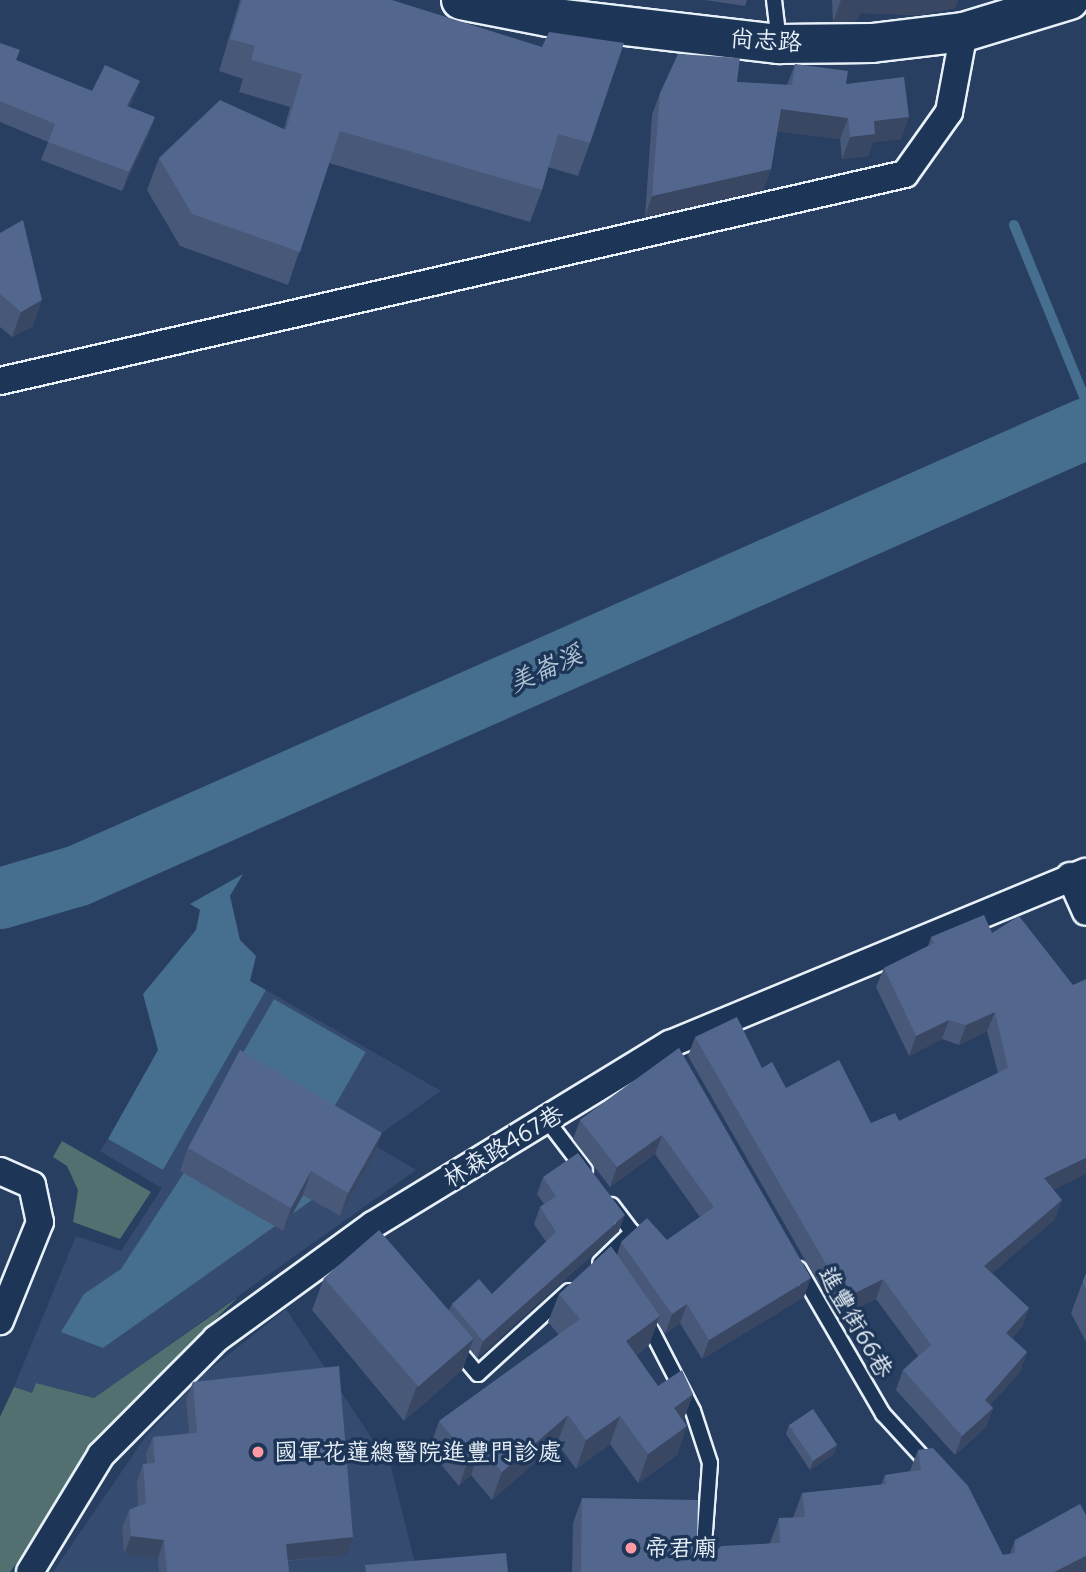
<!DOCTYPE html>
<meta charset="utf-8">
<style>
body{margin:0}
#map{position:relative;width:1086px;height:1572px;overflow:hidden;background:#283f62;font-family:Delius,"LXGW WenKai TC",sans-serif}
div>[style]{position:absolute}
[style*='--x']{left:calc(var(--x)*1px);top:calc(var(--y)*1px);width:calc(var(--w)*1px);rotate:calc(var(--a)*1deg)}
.built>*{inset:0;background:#354b6f}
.green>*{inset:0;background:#51706f}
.water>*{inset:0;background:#466e8e;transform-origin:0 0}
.stream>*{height:10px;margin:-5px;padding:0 5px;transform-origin:5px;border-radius:5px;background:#466e8e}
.river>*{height:61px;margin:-30.5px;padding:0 30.5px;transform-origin:30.5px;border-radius:30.5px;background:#466e8e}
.roads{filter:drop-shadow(2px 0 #e8f1f8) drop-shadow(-2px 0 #e8f1f8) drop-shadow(0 2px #e8f1f8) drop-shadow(0 -2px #e8f1f8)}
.lane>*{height:14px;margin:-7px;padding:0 7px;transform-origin:7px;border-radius:7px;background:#1d3557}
.street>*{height:26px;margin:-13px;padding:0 13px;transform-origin:13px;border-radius:13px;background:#1d3557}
.secondary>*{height:38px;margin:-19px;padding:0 19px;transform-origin:19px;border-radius:19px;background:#1d3557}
.wall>*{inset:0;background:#475879}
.shaded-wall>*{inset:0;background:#3a4763}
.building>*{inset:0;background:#53668d;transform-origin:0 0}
.dots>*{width:19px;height:19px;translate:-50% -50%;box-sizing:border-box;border:4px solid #1d3557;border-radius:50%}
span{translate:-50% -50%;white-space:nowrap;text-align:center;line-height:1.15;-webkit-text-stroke:7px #1d3557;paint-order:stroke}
.street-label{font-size:24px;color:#e8f1f8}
.poi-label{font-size:24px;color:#e8f1f8}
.left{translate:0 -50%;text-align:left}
.water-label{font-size:26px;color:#afc3d3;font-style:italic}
</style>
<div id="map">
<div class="built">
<i style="clip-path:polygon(266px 990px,441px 1091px,369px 1142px,416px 1170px,94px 1398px,36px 1383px,32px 1394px,14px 1387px,76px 1236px,121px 1251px,162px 1188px,100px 1151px,108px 1139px,163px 1170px)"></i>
<i style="clip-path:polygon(286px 1309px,391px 1467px,415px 1563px,505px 1572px,53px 1572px,146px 1436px,203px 1375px)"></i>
</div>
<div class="green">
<i style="clip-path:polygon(62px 1141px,151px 1192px,120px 1239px,73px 1222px,78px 1190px,67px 1166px,53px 1157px)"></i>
<i style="clip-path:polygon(238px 1297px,135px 1399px,10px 1572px,0 1572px,0 1417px,14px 1387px,32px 1393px,36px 1383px,94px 1398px)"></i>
</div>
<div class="water">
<i style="clip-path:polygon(243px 874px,230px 896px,240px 940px,256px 956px,250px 981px,266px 990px,163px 1170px,108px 1139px,158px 1050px,143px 994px,196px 930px,200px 910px,190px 904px)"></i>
<i style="left:274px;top:999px;width:106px;height:81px;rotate:30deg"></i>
<i style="clip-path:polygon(206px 1139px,312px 1200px,103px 1348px,61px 1332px,84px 1294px,121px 1269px)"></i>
</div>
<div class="stream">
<i style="--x:1014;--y:225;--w:190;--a:67.8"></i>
</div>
<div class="river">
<i style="--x:0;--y:898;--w:81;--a:-16.4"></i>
<i style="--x:78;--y:875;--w:1103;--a:-23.92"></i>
</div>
<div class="roads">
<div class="lane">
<i style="--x:774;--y:0;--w:42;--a:83.2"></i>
<i style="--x:546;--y:1119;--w:64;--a:52.6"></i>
<i style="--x:600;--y:1263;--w:45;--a:-44.1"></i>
<i style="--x:632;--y:1232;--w:34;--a:-127"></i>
<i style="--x:799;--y:1269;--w:168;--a:59.9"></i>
<i style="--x:883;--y:1414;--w:68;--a:47.4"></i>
<i style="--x:644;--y:1316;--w:107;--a:62.7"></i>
<i style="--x:693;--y:1411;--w:55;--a:71.9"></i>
<i style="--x:710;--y:1463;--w:109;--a:94.2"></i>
<i style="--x:456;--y:1348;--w:34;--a:50"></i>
<i style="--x:478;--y:1374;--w:123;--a:-42.4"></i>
</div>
<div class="street">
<i style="--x:0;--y:381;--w:928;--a:-12.88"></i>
<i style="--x:905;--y:174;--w:76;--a:-54.6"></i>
<i style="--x:949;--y:112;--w:81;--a:-79.4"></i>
<i style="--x:1070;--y:876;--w:39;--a:66"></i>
<i style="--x:0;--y:1171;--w:35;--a:24"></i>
<i style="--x:32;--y:1185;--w:38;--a:78"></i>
<i style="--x:40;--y:1222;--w:107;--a:112"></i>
<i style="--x:30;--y:1572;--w:137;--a:-58.7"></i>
<i style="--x:101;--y:1455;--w:163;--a:-45.2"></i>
<i style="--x:216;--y:1339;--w:194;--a:-36"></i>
<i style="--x:373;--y:1225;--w:348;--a:-31.4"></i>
<i style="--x:670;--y:1044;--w:450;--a:-22.5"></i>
</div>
<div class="secondary">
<i style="--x:461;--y:0;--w:89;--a:11.1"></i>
<i style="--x:548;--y:17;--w:233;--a:6.7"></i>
<i style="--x:779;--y:44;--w:93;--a:-0.6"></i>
<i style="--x:872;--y:43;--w:93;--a:-6.8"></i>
<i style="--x:964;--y:32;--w:110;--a:-16.9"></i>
</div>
</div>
<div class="wall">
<i style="clip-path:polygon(240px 0,392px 0,590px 143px,578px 176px,548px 167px,542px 190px,530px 222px,329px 163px,288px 285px,180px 246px,147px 190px,159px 158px,284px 129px,290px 107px,239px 92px,243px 79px,219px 71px)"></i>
<i style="clip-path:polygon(705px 0,747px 0,745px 6px)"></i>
<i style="clip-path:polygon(832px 0,958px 0,955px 8px,921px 15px,860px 13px,857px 21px,833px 22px)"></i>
<i style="clip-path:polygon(0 43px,16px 60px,92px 91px,133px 99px,129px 107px,155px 117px,148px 136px,122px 191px,41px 160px,48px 142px,0 122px)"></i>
<i style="clip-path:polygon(795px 64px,846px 84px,901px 139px,873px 142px,868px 156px,842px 159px,840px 139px,777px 131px,771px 169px,763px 190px,645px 217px,652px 115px,660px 93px,737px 82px,787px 85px)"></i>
<i style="clip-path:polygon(0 233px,33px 326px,12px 337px,0 327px)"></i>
<i style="clip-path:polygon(984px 915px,1054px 1190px,1055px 1219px,992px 1273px,1029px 1308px,1022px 1327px,1012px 1338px,1027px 1352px,1020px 1372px,990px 1405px,993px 1408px,986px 1427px,955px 1455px,896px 1390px,903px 1370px,918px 1356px,876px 1299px,844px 1314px,838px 1301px,831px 1305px,688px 1056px,695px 1037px,762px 1068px,786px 1088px,871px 1123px,899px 1121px,998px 1073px,987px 1031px,959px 1045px,942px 1039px,909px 1056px,876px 987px,884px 968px,928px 946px,931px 937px)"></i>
<i style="clip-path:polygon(679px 1048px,804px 1297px,702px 1359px,680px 1323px,665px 1334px,657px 1322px,649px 1345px,636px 1355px,658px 1386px,693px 1394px,683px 1421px,677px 1455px,638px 1483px,610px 1444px,576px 1469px,557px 1443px,492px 1500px,471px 1475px,459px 1486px,429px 1450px,439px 1421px,559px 1335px,548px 1322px,559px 1294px,617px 1255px,621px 1242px,667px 1240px,700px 1217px,655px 1154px,610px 1187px,573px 1139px,580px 1120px)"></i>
<i style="clip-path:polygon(188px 1148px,374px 1156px,340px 1216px,303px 1195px,283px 1231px,180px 1171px)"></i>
<i style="clip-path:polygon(543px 1177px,619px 1231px,477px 1358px,470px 1349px,462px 1370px,404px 1421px,312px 1310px,324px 1278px,449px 1310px,452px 1304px,492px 1294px,546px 1242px,534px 1224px,540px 1207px,544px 1204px,537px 1194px)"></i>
<i style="clip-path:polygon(1086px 1273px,1086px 1342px,1071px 1313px)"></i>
<i style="clip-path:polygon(193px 1382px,347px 1555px,288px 1561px,289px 1572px,159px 1572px,158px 1558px,124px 1554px,122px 1528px,129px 1510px,138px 1506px,137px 1482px,143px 1464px,147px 1464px,146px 1454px,153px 1437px,189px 1433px,186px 1400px)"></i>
<i style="clip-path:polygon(789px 1425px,837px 1445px,834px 1454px,810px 1470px,786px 1434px)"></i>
<i style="clip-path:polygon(918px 1450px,1003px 1555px,1010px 1554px,1015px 1540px,1086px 1572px,572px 1572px,573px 1523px,582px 1498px,697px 1547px,711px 1557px,770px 1543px,779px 1518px,793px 1518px,802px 1493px,881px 1485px,885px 1475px,910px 1471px)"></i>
</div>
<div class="shaded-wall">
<i style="clip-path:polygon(841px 0,958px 0,955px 8px,921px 15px,860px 13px,857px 21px,833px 22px)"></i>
<i style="clip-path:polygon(140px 81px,133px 99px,120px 124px,127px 106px)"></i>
<i style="clip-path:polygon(781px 109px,848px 118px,840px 139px,773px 131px)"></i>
<i style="clip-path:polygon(155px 117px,148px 136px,122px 191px,129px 172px)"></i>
<i style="clip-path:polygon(909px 117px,901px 139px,873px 142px,868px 156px,842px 159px,850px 137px,874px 121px)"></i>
<i style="clip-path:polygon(771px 169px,763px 190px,645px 217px,652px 196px)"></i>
<i style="clip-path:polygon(42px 300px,33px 326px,12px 337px,21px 312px)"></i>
<i style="clip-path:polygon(995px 1012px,987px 1031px,959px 1045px,966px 1025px)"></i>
<i style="clip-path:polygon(949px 1020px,942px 1039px,909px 1056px,916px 1036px)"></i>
<i style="clip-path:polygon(382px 1133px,374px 1156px,340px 1216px,348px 1193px)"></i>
<i style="clip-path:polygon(662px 1135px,655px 1154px,610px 1187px,617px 1167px)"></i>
<i style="clip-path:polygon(1086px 1158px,1086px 1174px,1037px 1198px,1044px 1178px)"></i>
<i style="clip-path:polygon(311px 1171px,303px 1195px,283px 1231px,291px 1208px)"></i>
<i style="clip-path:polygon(1062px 1200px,1055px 1219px,977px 1286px,984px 1266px)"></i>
<i style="clip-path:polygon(625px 1215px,619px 1231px,477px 1358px,483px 1341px)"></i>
<i style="clip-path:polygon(811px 1278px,804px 1297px,702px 1359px,709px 1340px)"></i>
<i style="clip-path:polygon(883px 1279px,876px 1299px,844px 1314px,851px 1295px)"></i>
<i style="clip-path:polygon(845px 1281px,838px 1301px,831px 1305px,838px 1285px)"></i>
<i style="clip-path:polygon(687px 1304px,680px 1323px,665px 1334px,672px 1314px)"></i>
<i style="clip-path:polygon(1029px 1308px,1022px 1327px,999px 1352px,1006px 1333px)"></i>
<i style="clip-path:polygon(660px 1316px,649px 1345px,615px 1369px,626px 1341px)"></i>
<i style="clip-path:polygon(474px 1338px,462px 1370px,404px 1421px,416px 1388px)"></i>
<i style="clip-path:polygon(1027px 1352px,1020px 1372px,978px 1419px,985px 1400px)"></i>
<i style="clip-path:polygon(693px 1394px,682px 1423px,674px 1408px)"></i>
<i style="clip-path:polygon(993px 1408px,986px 1427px,955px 1455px,962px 1436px)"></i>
<i style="clip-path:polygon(568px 1415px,557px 1443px,492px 1500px,502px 1472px)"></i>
<i style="clip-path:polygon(620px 1416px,610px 1444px,576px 1469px,586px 1440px)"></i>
<i style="clip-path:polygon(687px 1426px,677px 1455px,638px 1483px,648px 1454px)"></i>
<i style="clip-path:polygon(837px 1445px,834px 1454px,810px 1470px,813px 1461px)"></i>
<i style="clip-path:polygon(481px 1446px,471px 1475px,459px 1486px,469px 1457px)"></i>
<i style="clip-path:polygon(131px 1536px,164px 1540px,158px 1558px,124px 1554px)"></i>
<i style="clip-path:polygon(353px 1537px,347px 1555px,280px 1561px,286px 1544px)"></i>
<i style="clip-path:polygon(1086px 1556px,1086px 1572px,1054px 1572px)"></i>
</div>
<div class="building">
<i style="clip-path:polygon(242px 0,392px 0,542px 47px,549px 32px,624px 43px,590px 143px,558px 134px,542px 190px,340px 131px,300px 252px,192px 214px,159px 158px,220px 100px,286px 130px,302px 74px,251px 60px,255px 46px,230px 39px)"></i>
<i style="clip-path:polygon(0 43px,20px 50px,16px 60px,92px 91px,105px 65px,140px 81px,127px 106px,155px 117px,129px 172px,48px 142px,55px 124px,0 101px)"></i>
<i style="clip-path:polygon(678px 54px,740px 58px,737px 82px,792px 85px,795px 64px,848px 71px,846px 84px,904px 77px,909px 117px,874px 121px,875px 134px,850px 137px,848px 118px,781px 109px,771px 169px,652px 196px,660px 93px)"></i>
<i style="clip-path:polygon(23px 220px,42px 300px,21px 312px,0 294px,0 233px)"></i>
<i style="clip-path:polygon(984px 915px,992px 933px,1019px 916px,1073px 985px,1086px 979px,1086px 1158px,1044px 1178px,1062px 1200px,984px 1266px,1029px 1308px,1006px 1333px,1027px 1352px,985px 1400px,993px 1408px,962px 1436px,903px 1370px,931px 1345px,883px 1279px,851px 1295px,845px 1281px,838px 1285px,695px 1037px,737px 1017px,762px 1068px,772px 1062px,786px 1088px,839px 1060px,871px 1123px,895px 1113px,899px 1121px,1008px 1068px,995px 1012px,966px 1025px,949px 1020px,916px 1036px,884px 968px,934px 943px,931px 937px)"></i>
<i style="clip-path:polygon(679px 1048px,811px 1278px,709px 1340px,687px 1304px,672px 1314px,621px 1242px,647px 1218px,667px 1240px,714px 1207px,662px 1135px,617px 1167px,580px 1120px)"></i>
<i style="clip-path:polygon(240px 1050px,382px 1133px,348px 1193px,311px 1171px,291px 1208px,188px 1148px)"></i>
<i style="clip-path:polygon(578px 1153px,625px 1215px,483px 1341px,452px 1304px,479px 1279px,492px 1294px,556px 1232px,540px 1207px,556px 1196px,543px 1177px)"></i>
<i style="left:379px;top:1230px;width:144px;height:73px;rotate:49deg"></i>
<i style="clip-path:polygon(611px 1246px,660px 1316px,626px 1341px,658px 1386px,682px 1370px,693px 1394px,674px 1408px,687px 1426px,648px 1454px,620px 1416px,586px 1440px,568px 1415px,502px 1472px,481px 1446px,469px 1457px,439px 1421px,580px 1319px,559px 1294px)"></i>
<i style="clip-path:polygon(1086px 1273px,1086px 1289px,1083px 1282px)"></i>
<i style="clip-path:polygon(339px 1366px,353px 1537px,286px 1544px,289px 1572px,167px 1572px,164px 1540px,131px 1536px,129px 1510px,146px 1503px,143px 1464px,155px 1463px,153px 1437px,197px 1433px,193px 1382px)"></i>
<i style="left:813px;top:1409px;width:43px;height:29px;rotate:56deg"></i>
<i style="clip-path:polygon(933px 1448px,968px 1486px,1003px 1555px,1015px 1553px,1015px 1540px,1080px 1504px,1086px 1515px,1086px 1556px,1054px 1572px,581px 1572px,582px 1498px,698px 1500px,697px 1547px,711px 1557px,721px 1546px,780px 1543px,779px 1518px,805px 1517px,802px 1493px,886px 1484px,885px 1475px,921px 1470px,918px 1450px)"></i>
<i style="clip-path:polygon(506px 1553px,508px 1572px,366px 1572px,365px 1565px)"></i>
</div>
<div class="dots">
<i style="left:258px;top:1452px;background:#ff9aa2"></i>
<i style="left:631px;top:1548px;background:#ff9aa2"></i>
</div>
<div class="street-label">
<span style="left:766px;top:40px;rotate:4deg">尚志路</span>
<span style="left:503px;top:1146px;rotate:-31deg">林森路467巷</span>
<span style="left:856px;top:1322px;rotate:60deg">進豐街66巷</span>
</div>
<div class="poi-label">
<span class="left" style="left:274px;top:1452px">國軍花蓮總醫院進豐門診處</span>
<span class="left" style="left:645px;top:1548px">帝君廟</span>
</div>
<div class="water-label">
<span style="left:545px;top:668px;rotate:-24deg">美崙溪</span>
</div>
</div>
